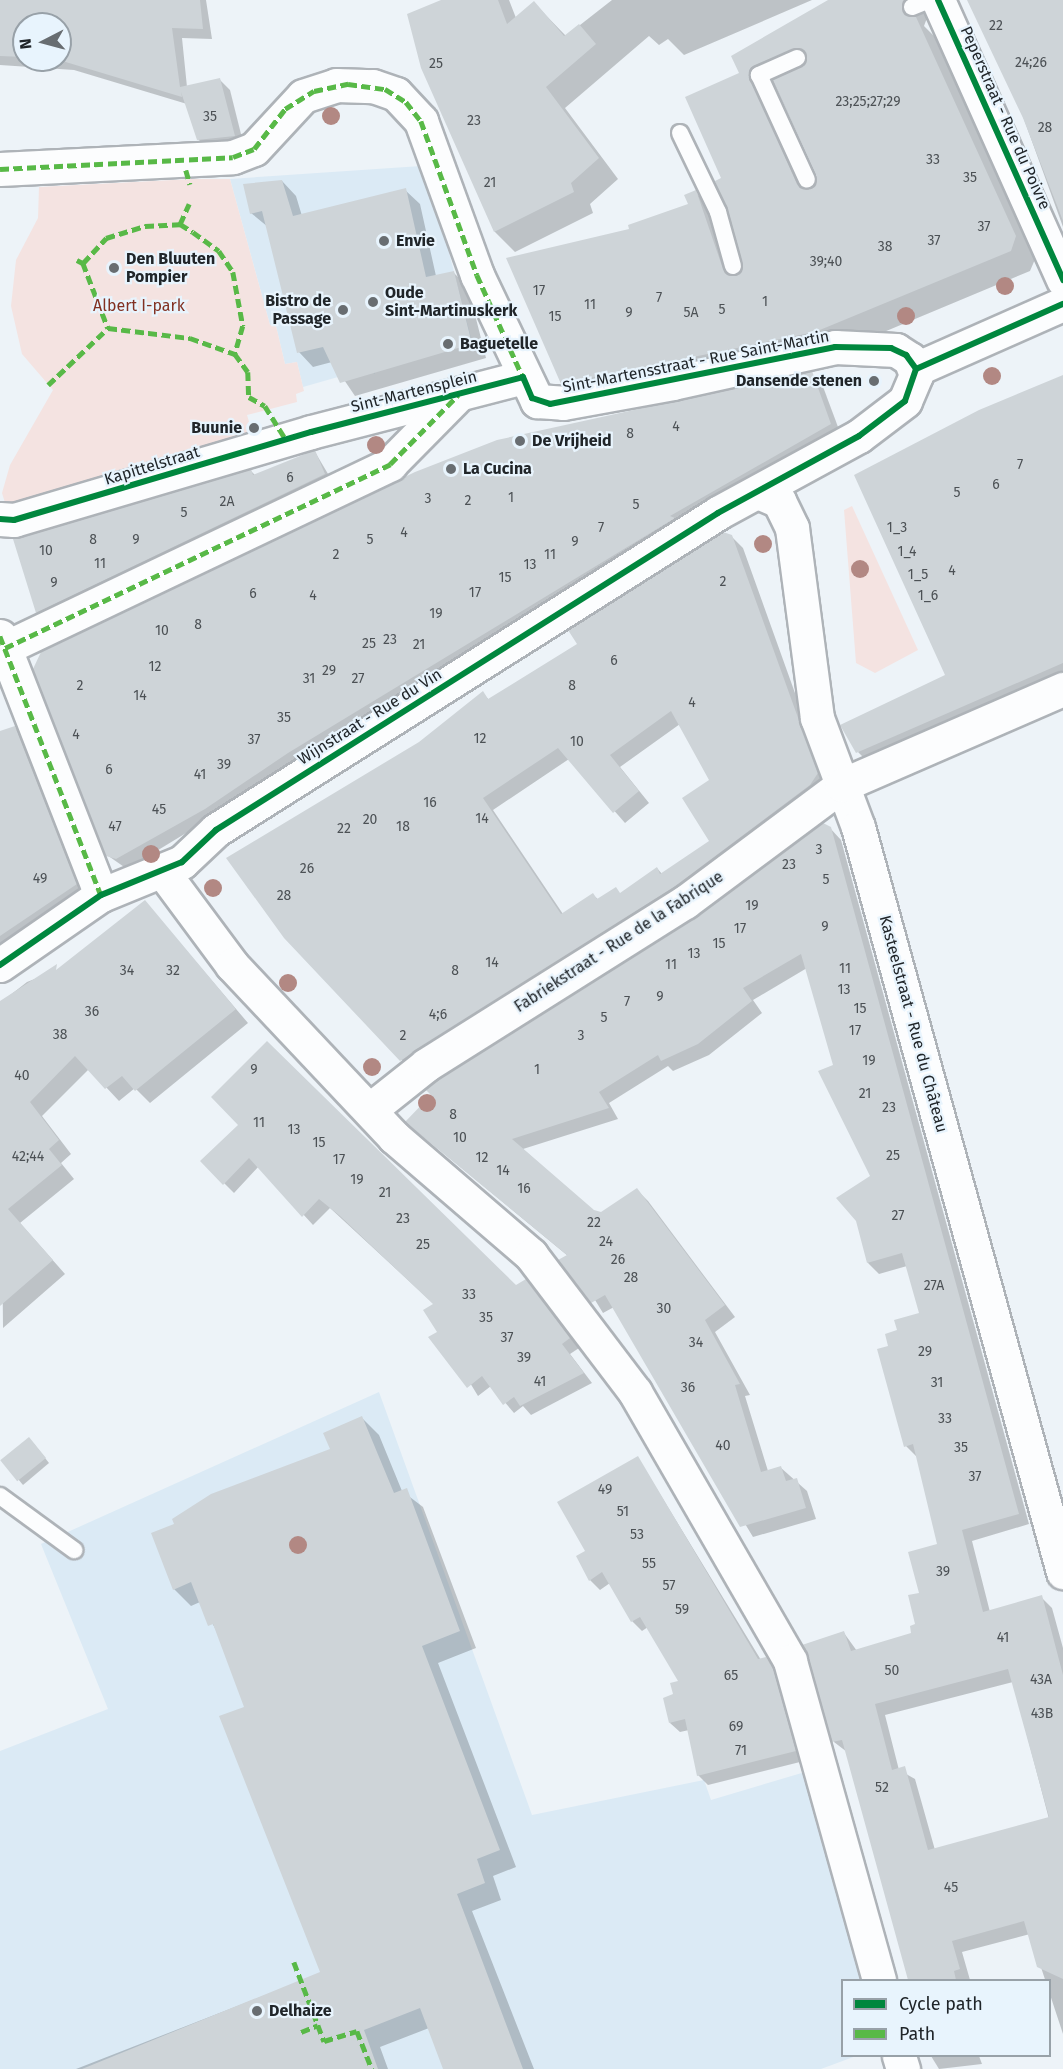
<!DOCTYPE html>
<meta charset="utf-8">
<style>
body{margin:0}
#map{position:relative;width:1063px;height:2069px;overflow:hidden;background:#edf3f8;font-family:"Fira Sans",sans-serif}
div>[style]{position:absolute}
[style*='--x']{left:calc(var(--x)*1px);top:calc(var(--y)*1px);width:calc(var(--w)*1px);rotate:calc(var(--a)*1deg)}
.built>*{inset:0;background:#dbeaf5}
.green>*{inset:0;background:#f4e3e1}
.shadow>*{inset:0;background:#0003}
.building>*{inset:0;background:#ced4d8;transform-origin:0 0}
.roads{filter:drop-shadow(2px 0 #aeb3b8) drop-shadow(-2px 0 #aeb3b8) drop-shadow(0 2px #aeb3b8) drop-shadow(0 -2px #aeb3b8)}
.lane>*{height:16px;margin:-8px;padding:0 8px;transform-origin:8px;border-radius:8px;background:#fcfdfe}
.street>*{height:33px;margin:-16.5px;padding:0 16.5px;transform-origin:16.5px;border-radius:16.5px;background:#fcfdfe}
.quiet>*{height:4.5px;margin-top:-2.25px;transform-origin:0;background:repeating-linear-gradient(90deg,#58b947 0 9px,transparent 0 13.5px)}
.cycleway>*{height:6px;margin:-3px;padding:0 3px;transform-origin:3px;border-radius:3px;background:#00873e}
.trees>*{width:18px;height:18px;margin:-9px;border-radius:50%;background:#b28883}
.dots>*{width:16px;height:16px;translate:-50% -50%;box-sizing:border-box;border:3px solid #e8f4fd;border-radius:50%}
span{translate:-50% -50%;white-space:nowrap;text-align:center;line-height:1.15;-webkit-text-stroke:4.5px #e8f4fd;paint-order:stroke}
.number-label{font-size:14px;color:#4c5155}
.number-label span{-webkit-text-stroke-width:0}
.street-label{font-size:16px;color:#202529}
.poi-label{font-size:16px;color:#202529;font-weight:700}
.left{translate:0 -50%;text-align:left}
.right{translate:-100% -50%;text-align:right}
.park-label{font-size:16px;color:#823123}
.legend{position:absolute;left:841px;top:1979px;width:210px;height:78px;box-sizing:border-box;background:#e8f4fd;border:2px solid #98a1a8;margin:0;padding:8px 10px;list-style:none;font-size:18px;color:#202529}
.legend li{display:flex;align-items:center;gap:12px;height:30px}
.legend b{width:30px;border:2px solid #98a1a8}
.north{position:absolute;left:12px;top:12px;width:60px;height:60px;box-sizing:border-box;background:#e8f4fd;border:2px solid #98a1a8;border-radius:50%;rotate:264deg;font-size:16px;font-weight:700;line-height:24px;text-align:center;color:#202529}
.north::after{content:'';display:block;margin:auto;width:21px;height:27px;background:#686d71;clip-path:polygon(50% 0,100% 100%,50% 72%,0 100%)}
</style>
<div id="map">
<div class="built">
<i style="clip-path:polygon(421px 166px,434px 194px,471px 338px,466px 346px,374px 369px,375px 374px,369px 370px,345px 381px,338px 377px,303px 387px,297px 362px,285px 364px,276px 326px,270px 325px,230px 179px)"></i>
<i style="clip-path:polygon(379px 1392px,532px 1815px,704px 1780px,711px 1800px,805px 1772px,861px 1980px,842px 1980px,842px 2056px,856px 2056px,821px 2069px,0 2069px,0 1751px,108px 1709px,41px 1544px)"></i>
</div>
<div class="green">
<i style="clip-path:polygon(192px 179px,230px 179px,270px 325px,276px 326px,285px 364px,297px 362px,304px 391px,296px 394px,297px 402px,247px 415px,253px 435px,6px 506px,2px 493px,10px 465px,53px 390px,22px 354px,11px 306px,16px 260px,38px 218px,39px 187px)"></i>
<i style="clip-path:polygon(852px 506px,918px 650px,875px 673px,856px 663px,844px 510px)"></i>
</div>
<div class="shadow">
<i style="clip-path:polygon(evenodd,0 0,206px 0,212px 39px,182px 38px,187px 87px,220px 80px,230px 90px,244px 146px,209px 150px,198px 139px,187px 104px,74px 70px,0 65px,0 0,24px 24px,60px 24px,60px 60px,24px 60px,24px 24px)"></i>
<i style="clip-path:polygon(445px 0,509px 0,516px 18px,534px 3px,566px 36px,612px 0,812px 0,684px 55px,668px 39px,659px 45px,649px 36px,565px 108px,618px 179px,590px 204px,593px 213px,515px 252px,495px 232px,423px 68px)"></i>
<i style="clip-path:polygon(evenodd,831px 0,919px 0,927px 18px,924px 26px,936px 38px,1036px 257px,1030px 271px,836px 352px,583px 403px,562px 383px,631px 230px,690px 204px,695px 192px,715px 212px,741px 275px,745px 263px,723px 179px,740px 73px,831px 0,775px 85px,818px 176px,811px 193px,768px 95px,775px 85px)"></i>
<i style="clip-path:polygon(969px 0,1063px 0,1063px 227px,1021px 111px)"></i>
<i style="clip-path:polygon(282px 181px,296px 196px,302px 216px,405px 190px,420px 204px,436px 276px,453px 272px,468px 287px,486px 358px,355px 396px,332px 362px,313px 367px,299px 352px,268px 227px,251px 213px)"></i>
<i style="clip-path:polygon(811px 373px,822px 384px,841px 435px,127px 869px,107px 855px)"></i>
<i style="clip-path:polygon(1063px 376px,1063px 682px,870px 764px,858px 752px,947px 676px)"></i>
<i style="clip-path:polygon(315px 452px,334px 484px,46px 621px,37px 612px,251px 471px,256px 476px)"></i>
<i style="clip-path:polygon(evenodd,731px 536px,743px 548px,828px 785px,413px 1072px,285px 937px,420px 743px,483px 693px,489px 700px,580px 644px,731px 536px,680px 724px,711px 781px,711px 841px,662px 874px,657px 868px,621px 894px,599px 900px,593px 895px,563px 914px,493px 810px,569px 759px,625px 823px,649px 803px,620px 767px,680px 724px)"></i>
<i style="clip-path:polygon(15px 728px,31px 744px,92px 900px,0 963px,0 732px)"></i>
<i style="clip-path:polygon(evenodd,830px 828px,841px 840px,1029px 1524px,972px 1541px,990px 1612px,1041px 1597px,1052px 1608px,1063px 1648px,1063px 2034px,1030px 1934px,962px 1952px,970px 1980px,910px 1980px,847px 1752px,834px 1742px,844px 1633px,857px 1651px,913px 1634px,939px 1545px,917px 1457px,906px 1446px,890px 1347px,899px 1331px,921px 1314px,907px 1266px,879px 1274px,868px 1263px,872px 1176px,807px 968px,753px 1000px,762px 1013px,709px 1055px,673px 1071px,668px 1066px,609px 1103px,618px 1119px,523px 1149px,593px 1212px,601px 1213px,637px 1190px,648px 1201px,735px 1317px,715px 1332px,750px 1395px,745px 1396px,768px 1471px,780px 1467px,807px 1491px,816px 1519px,753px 1537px,614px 1307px,603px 1313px,568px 1256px,418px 1132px,696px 919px,830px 828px,1013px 1682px,1049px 1819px,935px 1850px,915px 1779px,899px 1770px,885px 1715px,1013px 1682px)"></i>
<i style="clip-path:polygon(145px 902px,248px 1023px,150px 1103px,135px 1088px,119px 1101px,89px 1069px,42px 1116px,71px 1154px,61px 1163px,74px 1179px,20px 1223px,65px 1274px,3px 1328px,0 1003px,27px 982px,60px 969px)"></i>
<i style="clip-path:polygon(267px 1043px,516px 1287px,526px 1281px,535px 1291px,579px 1348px,570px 1354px,592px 1383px,531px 1415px,523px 1406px,514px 1413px,491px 1386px,478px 1396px,439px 1332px,435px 1305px,330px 1208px,313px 1225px,259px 1166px,234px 1193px,202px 1161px,240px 1125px,213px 1097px)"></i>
<i style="clip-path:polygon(362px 1418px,379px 1435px,402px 1491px,423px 1507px,476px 1648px,438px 1663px,516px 1867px,493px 1876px,501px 1900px,472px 1911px,534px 2069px,444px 2069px,429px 2028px,380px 2047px,388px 2069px,76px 2069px,322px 1973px,246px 1707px,219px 1635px,200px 1602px,191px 1606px,174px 1589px,176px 1525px,331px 1450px)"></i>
<i style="clip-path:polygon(34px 1444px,49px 1463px,23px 1485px,3px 1461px)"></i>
<i style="clip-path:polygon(638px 1458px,761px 1660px,775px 1668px,804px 1761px,708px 1785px,698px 1775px,689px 1730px,680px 1732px,670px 1723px,680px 1681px,648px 1627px,642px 1631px,632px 1621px,610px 1583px,600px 1590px,590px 1580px,587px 1551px)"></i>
<i style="clip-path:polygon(931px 2056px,979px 2056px,982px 2064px,939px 2069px)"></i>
</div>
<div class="building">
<i style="clip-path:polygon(0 0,200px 0,203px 29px,172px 28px,180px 87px,220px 78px,235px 136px,197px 140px,181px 92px,182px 97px,59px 60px,60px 24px,24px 24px,24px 57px,0 56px)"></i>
<i style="clip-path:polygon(441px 0,498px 0,507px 24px,534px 1px,564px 36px,579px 24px,596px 44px,546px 87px,599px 158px,571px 183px,574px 192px,494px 232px,421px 68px,407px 14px)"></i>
<i style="clip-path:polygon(evenodd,828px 0,904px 0,903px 12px,916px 17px,1016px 236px,1011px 251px,815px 332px,561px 384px,506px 258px,629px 229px,628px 225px,688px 204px,684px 195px,696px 190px,723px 269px,731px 276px,740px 274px,743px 263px,715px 181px,721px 178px,685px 97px,739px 73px,731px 56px,828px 0,797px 48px,806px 53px,805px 65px,773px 80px,817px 176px,816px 186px,807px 190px,797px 184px,749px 75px,755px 65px,797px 48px)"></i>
<i style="clip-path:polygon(967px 0,1063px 0,1063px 221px,1023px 118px)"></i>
<i style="clip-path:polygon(282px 180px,293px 216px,406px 188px,426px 277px,454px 271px,472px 344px,340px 383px,323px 347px,297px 353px,262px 211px,250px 214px,243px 184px)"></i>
<i style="clip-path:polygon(812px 371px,831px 424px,670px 516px,675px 518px,288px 753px,205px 809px,116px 859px,106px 856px,33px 669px,41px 652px,415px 472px,497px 440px)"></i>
<i style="clip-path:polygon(1063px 375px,1063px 663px,856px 753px,840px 725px,945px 675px,854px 475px,979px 410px)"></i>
<i style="clip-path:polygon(315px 450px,325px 474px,36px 613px,13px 539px,251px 469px,253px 475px)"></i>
<i style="clip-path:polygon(evenodd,723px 532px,732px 535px,818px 773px,810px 785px,674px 887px,400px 1061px,284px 938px,226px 858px,419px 742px,483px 691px,488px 699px,577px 644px,568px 630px,723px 532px,671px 711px,709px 780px,682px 798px,709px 841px,660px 874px,657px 867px,620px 893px,616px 887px,597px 899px,593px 893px,561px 914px,483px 798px,558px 748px,613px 813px,639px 791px,610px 755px,671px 711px)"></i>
<i style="clip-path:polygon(15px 726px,77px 884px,0 936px,0 731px)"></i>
<i style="clip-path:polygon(evenodd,823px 823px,831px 827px,1019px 1514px,962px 1530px,983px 1612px,1042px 1595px,1063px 1675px,1063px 1979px,1037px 1967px,1024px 1921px,952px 1941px,960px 1969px,954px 1971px,956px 1980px,908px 1980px,842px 1740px,832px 1742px,802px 1645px,844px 1631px,851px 1651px,911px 1633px,910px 1626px,915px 1624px,908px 1595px,919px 1593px,908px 1552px,937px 1544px,913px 1444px,904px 1447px,877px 1349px,888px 1346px,885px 1334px,897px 1330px,894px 1320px,919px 1313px,902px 1253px,867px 1263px,856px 1221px,836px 1198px,870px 1176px,818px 1071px,833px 1065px,801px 954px,743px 988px,752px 1001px,698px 1044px,661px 1061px,658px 1055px,599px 1092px,609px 1108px,512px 1139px,594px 1210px,601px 1212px,637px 1188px,725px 1305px,705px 1320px,740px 1384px,735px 1385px,761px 1472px,781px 1466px,786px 1481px,797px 1478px,806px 1508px,740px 1527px,605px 1295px,591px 1303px,558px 1260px,567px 1255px,405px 1122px,431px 1095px,425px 1089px,437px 1080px,695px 918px,823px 823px,1008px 1669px,1049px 1817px,928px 1850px,905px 1766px,892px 1770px,875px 1704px,1008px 1669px)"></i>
<i style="clip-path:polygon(145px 900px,236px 1009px,135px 1091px,122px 1076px,105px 1089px,75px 1056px,30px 1102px,59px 1140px,49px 1149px,62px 1165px,8px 1209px,53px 1260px,0 1306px,0 1001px,57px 964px,56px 970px)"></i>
<i style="clip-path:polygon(267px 1041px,516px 1285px,526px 1279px,570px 1338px,562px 1344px,584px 1373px,520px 1406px,514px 1397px,503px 1405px,482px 1376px,467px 1388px,428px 1337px,437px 1332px,423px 1310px,433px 1304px,340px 1216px,319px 1199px,302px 1217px,249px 1158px,223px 1185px,200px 1161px,238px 1125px,211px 1097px)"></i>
<i style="clip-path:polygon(362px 1416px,394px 1493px,407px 1488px,460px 1631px,422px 1646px,500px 1850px,477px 1859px,485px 1883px,457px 1894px,523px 2069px,443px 2069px,420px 2008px,364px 2030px,378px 2069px,82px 2069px,320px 1972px,219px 1716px,244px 1707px,213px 1624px,208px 1626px,191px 1582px,173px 1590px,151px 1533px,174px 1524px,172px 1519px,211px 1494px,330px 1449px,323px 1433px)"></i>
<i style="left:29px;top:1437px;width:27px;height:37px;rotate:51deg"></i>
<i style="clip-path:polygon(638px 1456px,758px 1659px,766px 1657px,773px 1668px,796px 1751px,697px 1776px,685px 1719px,669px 1723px,663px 1698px,673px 1694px,670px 1683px,678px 1681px,640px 1617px,631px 1622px,602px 1572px,589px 1581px,576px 1556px,585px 1551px,557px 1502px)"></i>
</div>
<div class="roads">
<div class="lane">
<i style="--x:912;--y:7;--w:18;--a:-22"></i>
<i style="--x:797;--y:58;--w:42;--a:155.9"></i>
<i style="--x:759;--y:75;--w:115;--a:65.4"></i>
<i style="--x:680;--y:133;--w:88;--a:64.3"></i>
<i style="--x:718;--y:212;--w:56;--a:74.5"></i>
<i style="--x:0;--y:1496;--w:92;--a:36.1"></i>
</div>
<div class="street">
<i style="--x:938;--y:0;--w:307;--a:65.9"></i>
<i style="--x:0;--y:169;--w:233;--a:-2.9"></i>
<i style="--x:233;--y:157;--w:22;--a:-21"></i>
<i style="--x:254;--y:149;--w:72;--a:-47.2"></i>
<i style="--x:303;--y:96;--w:35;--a:-18"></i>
<i style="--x:336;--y:85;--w:37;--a:2"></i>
<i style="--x:373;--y:86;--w:24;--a:19"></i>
<i style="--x:396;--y:94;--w:37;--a:47"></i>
<i style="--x:421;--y:121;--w:164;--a:70"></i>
<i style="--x:477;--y:275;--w:140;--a:64.5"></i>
<i style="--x:537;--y:401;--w:26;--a:4"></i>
<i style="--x:563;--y:403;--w:112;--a:-10.3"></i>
<i style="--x:673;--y:383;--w:166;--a:-12.5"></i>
<i style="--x:835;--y:347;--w:61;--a:2.8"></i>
<i style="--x:896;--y:350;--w:17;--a:33"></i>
<i style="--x:910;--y:359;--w:17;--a:69"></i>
<i style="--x:916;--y:375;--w:28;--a:113"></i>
<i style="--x:905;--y:401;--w:58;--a:142.7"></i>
<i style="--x:859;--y:436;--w:161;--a:151.4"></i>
<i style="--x:718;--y:513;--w:594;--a:147.73"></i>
<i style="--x:216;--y:830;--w:47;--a:136.7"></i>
<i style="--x:182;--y:862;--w:87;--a:157.8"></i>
<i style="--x:101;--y:895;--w:123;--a:145.3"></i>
<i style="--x:916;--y:369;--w:161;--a:-23.9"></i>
<i style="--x:758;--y:492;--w:23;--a:23"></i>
<i style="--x:779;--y:501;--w:30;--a:64"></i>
<i style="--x:792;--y:528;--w:192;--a:82.5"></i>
<i style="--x:817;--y:718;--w:116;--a:69.4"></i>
<i style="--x:858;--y:827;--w:773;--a:74.61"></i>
<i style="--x:0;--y:519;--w:14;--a:4"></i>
<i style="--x:14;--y:520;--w:310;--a:-16.5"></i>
<i style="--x:311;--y:432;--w:219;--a:-14.5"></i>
<i style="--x:0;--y:636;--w:278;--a:68.7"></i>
<i style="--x:5;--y:648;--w:427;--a:-25.5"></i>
<i style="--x:390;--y:464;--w:97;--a:-45.4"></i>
<i style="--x:163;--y:872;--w:116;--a:53.4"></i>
<i style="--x:232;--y:965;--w:236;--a:46.7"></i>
<i style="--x:394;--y:1137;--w:181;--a:40.7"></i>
<i style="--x:531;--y:1255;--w:172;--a:52.8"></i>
<i style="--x:635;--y:1392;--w:310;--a:60"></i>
<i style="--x:790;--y:1661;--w:331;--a:74.4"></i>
<i style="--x:372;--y:1108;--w:69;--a:-38.5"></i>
<i style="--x:426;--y:1065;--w:306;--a:-32.2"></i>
<i style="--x:685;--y:902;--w:196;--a:-36.7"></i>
<i style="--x:842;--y:785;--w:241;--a:-23.5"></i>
<i style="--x:899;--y:2056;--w:14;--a:73"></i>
</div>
</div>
<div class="quiet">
<i style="--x:0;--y:169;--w:233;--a:-2.9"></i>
<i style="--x:233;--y:157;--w:22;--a:-21"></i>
<i style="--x:254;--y:149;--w:51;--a:-52.2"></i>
<i style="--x:285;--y:109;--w:34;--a:-32"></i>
<i style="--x:314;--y:91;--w:35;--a:-12"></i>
<i style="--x:348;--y:84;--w:37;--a:8"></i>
<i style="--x:385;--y:89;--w:25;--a:32"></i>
<i style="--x:406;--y:102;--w:24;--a:52"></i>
<i style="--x:421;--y:121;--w:164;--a:70"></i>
<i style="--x:477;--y:275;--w:117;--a:65.8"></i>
<i style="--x:186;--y:170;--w:15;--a:74"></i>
<i style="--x:180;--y:224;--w:22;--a:-66"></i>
<i style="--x:77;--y:260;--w:7;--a:27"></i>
<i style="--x:83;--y:263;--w:70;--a:69"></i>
<i style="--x:108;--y:328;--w:83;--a:7"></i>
<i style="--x:190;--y:338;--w:48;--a:19.6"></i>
<i style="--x:235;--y:354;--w:22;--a:54"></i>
<i style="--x:248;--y:372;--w:25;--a:88"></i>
<i style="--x:249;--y:397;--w:18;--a:29"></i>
<i style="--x:265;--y:406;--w:39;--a:58"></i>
<i style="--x:83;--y:263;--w:34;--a:-47"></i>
<i style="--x:106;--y:238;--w:41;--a:-17.1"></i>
<i style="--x:145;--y:226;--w:35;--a:-3"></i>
<i style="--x:180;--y:224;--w:15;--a:32"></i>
<i style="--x:193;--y:232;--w:32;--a:36"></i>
<i style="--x:219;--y:251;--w:25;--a:56"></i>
<i style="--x:233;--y:272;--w:55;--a:79.5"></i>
<i style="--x:243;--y:326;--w:29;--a:106"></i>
<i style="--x:48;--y:385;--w:83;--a:-43.5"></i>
<i style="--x:0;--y:636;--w:278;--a:68.7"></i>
<i style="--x:5;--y:648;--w:427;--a:-25.5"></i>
<i style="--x:390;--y:464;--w:97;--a:-45.4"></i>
<i style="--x:294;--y:1962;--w:85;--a:69.2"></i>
<i style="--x:324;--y:2041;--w:34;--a:-17"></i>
<i style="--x:357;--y:2031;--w:41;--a:68.5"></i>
<i style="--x:301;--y:2032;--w:18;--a:-22"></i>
</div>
<div class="cycleway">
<i style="--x:938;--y:0;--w:307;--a:65.9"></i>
<i style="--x:916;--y:369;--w:161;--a:-23.9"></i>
<i style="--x:0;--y:519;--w:14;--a:4"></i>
<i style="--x:14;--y:520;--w:310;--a:-16.5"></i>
<i style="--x:311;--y:432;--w:219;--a:-14.5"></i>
<i style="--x:523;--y:377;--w:23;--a:67"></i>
<i style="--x:532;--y:398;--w:19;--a:18"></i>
<i style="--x:550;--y:404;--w:291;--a:-11.3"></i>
<i style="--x:835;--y:347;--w:56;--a:1"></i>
<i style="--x:891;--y:348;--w:17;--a:25"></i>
<i style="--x:906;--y:355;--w:17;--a:54"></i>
<i style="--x:916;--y:369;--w:34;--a:109"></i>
<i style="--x:905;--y:401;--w:58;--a:142.7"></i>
<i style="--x:859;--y:436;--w:161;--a:151.4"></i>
<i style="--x:718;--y:513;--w:594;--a:147.73"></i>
<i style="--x:216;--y:830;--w:47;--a:136.7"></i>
<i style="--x:182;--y:862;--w:87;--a:157.8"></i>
<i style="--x:101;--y:895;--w:123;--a:145.3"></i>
</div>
<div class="trees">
<i style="left:331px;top:116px"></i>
<i style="left:1005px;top:286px"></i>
<i style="left:906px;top:316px"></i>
<i style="left:992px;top:376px"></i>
<i style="left:376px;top:445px"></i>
<i style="left:763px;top:544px"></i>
<i style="left:860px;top:569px"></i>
<i style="left:151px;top:854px"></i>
<i style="left:213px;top:888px"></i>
<i style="left:288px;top:983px"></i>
<i style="left:372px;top:1067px"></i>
<i style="left:427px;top:1103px"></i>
<i style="left:298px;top:1545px"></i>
</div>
<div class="dots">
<i style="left:384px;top:241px;background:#686d71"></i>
<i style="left:114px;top:268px;background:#686d71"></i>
<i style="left:373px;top:302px;background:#686d71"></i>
<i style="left:343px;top:310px;background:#686d71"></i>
<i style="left:448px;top:344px;background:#686d71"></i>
<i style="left:874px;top:381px;background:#686d71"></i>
<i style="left:254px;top:428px;background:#686d71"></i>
<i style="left:520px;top:441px;background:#686d71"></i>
<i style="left:451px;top:469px;background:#686d71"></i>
<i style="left:257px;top:2011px;background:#686d71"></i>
</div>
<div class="number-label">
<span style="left:996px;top:26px">22</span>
<span style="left:1031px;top:63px">24;26</span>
<span style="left:436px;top:64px">25</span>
<span style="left:868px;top:102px">23;25;27;29</span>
<span style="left:210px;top:117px">35</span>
<span style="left:474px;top:121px">23</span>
<span style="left:1045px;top:128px">28</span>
<span style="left:933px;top:160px">33</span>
<span style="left:970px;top:178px">35</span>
<span style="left:490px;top:183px">21</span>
<span style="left:984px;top:227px">37</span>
<span style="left:934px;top:241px">37</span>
<span style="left:885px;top:247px">38</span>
<span style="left:826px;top:262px">39;40</span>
<span style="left:539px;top:291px">17</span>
<span style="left:659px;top:298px">7</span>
<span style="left:765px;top:302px">1</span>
<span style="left:590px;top:305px">11</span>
<span style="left:722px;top:310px">5</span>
<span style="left:629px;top:313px">9</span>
<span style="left:691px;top:313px">5A</span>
<span style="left:555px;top:317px">15</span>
<span style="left:676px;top:427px">4</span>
<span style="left:630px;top:434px">8</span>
<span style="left:1020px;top:465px">7</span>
<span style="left:290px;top:478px">6</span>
<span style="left:996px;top:485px">6</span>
<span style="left:957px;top:493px">5</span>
<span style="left:511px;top:498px">1</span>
<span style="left:428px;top:499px">3</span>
<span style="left:468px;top:501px">2</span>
<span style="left:227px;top:502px">2A</span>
<span style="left:636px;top:505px">5</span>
<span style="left:184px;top:513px">5</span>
<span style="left:601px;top:528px">7</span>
<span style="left:897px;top:528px">1_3</span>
<span style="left:404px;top:533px">4</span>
<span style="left:93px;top:540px">8</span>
<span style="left:136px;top:540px">9</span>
<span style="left:370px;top:540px">5</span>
<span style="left:575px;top:542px">9</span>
<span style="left:46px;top:551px">10</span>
<span style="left:907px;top:552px">1_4</span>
<span style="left:336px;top:555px">2</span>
<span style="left:550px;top:555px">11</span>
<span style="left:100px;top:564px">11</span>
<span style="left:530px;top:565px">13</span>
<span style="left:952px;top:571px">4</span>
<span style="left:918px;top:575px">1_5</span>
<span style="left:505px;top:578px">15</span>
<span style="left:723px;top:582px">2</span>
<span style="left:54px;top:583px">9</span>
<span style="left:475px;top:593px">17</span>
<span style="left:253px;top:594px">6</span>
<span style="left:313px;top:596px">4</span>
<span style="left:928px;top:596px">1_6</span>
<span style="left:436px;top:614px">19</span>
<span style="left:198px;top:625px">8</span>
<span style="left:162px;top:631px">10</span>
<span style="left:390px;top:640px">23</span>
<span style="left:369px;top:644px">25</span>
<span style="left:419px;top:645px">21</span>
<span style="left:614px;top:661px">6</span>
<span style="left:155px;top:667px">12</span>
<span style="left:329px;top:671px">29</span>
<span style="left:309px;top:679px">31</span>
<span style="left:358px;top:679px">27</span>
<span style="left:80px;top:686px">2</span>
<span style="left:572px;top:686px">8</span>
<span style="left:140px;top:696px">14</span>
<span style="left:692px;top:703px">4</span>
<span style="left:284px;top:718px">35</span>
<span style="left:76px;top:735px">4</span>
<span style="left:480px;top:739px">12</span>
<span style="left:254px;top:740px">37</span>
<span style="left:577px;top:742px">10</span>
<span style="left:224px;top:765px">39</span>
<span style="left:109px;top:770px">6</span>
<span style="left:200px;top:775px">41</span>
<span style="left:430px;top:803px">16</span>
<span style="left:159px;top:810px">45</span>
<span style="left:482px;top:819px">14</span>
<span style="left:370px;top:820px">20</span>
<span style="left:115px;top:827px">47</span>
<span style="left:403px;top:827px">18</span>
<span style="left:344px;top:829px">22</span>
<span style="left:819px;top:850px">3</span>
<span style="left:789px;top:865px">23</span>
<span style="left:307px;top:869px">26</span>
<span style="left:40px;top:879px">49</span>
<span style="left:826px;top:880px">5</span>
<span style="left:284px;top:896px">28</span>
<span style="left:752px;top:906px">19</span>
<span style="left:825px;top:927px">9</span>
<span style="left:740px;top:929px">17</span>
<span style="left:719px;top:944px">15</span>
<span style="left:694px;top:954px">13</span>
<span style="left:492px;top:963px">14</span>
<span style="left:671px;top:965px">11</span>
<span style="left:845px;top:969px">11</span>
<span style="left:127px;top:971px">34</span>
<span style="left:173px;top:971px">32</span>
<span style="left:455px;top:971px">8</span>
<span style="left:844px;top:990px">13</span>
<span style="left:660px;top:997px">9</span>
<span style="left:627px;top:1002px">7</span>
<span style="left:860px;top:1009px">15</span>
<span style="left:92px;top:1012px">36</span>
<span style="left:438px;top:1015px">4;6</span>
<span style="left:604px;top:1018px">5</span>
<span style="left:855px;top:1031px">17</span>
<span style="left:60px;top:1035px">38</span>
<span style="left:403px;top:1036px">2</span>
<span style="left:581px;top:1036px">3</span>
<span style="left:869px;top:1061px">19</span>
<span style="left:254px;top:1070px">9</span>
<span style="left:537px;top:1070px">1</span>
<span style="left:22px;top:1076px">40</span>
<span style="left:865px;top:1094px">21</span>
<span style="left:889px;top:1108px">23</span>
<span style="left:453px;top:1115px">8</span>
<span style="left:259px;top:1123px">11</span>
<span style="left:294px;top:1130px">13</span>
<span style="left:460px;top:1138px">10</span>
<span style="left:319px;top:1143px">15</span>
<span style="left:893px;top:1156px">25</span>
<span style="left:28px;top:1157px">42;44</span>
<span style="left:482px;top:1158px">12</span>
<span style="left:339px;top:1160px">17</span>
<span style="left:503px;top:1171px">14</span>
<span style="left:357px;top:1180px">19</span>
<span style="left:524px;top:1189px">16</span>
<span style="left:385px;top:1193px">21</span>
<span style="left:898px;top:1216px">27</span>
<span style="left:403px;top:1219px">23</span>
<span style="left:594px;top:1223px">22</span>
<span style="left:606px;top:1242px">24</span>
<span style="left:423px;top:1245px">25</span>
<span style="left:618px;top:1260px">26</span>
<span style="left:631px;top:1278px">28</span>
<span style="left:934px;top:1286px">27A</span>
<span style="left:469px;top:1295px">33</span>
<span style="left:664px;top:1309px">30</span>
<span style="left:486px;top:1318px">35</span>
<span style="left:507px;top:1338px">37</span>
<span style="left:696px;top:1343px">34</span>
<span style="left:925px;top:1352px">29</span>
<span style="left:524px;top:1358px">39</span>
<span style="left:540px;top:1382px">41</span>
<span style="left:937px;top:1383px">31</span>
<span style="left:688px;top:1388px">36</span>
<span style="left:945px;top:1419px">33</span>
<span style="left:723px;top:1446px">40</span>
<span style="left:961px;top:1448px">35</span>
<span style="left:975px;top:1477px">37</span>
<span style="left:605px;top:1490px">49</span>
<span style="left:623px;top:1512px">51</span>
<span style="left:637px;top:1535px">53</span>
<span style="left:649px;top:1564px">55</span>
<span style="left:943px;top:1572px">39</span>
<span style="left:669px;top:1586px">57</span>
<span style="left:682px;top:1610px">59</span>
<span style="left:1003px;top:1638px">41</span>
<span style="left:892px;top:1671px">50</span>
<span style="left:731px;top:1676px">65</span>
<span style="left:1041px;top:1680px">43A</span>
<span style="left:1042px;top:1714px">43B</span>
<span style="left:736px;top:1727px">69</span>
<span style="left:741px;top:1751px">71</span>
<span style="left:882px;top:1788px">52</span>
<span style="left:951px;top:1888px">45</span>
</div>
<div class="street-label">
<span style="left:1005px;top:118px;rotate:66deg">Peperstraat - Rue du Poivre</span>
<span style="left:696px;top:362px;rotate:-11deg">Sint-Martensstraat - Rue Saint-Martin</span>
<span style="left:414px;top:392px;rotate:-14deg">Sint-Martensplein</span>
<span style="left:152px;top:466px;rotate:-17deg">Kapittelstraat</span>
<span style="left:370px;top:717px;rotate:-32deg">Wijnstraat - Rue du Vin</span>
<span style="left:619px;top:942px;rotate:-33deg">Fabriekstraat - Rue de la Fabrique</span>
<span style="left:913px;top:1024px;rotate:75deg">Kasteelstraat - Rue du Château</span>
</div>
<div class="poi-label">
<span class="left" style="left:396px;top:241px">Envie</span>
<span class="left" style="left:126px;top:268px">Den Bluuten<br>Pompier</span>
<span class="left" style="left:385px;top:302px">Oude<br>Sint-Martinuskerk</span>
<span class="right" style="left:331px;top:310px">Bistro de<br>Passage</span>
<span class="left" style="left:460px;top:344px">Baguetelle</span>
<span class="right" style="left:862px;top:381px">Dansende stenen</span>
<span class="right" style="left:242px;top:428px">Buunie</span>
<span class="left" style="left:532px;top:441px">De Vrijheid</span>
<span class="left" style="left:463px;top:469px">La Cucina</span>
<span class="left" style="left:269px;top:2011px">Delhaize</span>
</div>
<div class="park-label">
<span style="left:139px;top:306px">Albert I-park</span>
</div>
<ul class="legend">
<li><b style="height:8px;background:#00873e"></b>Cycle path</li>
<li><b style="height:8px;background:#58b947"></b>Path</li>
</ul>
<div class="north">N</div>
</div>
